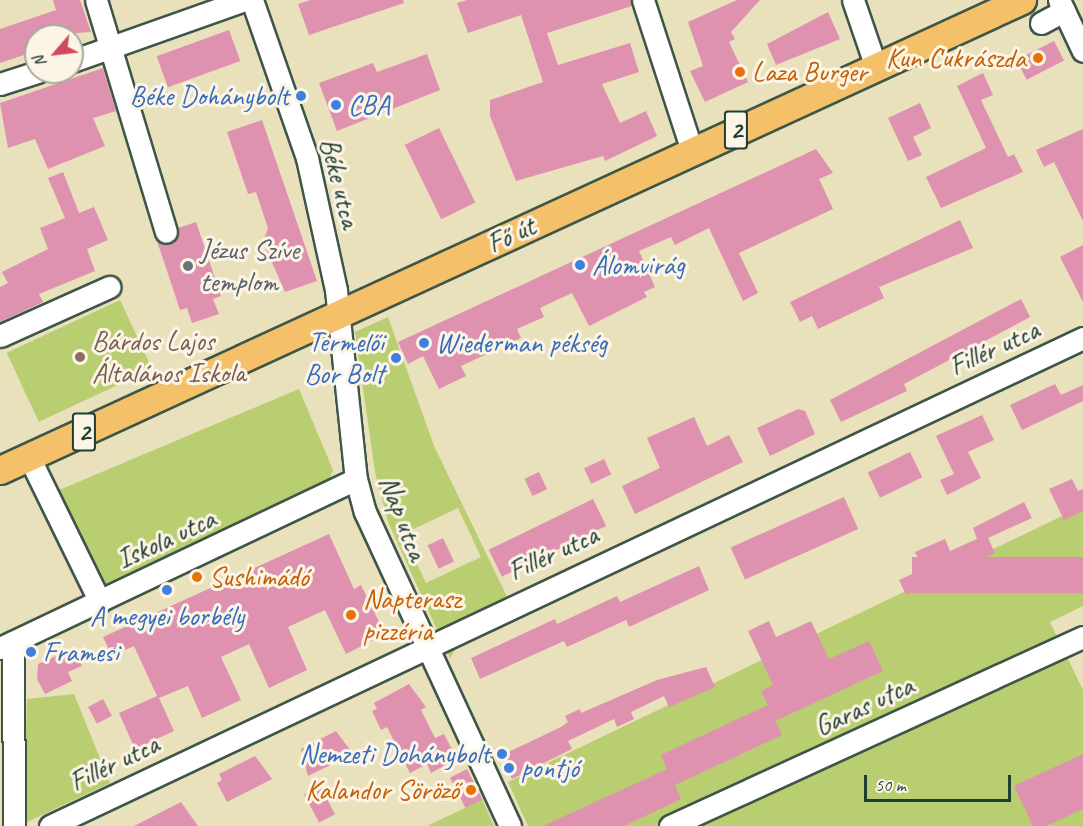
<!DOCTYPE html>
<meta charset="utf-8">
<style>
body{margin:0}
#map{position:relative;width:1083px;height:826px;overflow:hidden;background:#e8e1bc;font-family:Caveat,sans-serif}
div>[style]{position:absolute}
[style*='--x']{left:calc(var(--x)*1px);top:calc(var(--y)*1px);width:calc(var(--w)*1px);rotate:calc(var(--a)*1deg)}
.green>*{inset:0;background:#b9cd71;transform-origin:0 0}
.building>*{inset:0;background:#df92af;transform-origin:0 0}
.roads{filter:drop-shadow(2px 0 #3d5648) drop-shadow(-2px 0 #3d5648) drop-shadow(0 2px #3d5648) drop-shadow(0 -2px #3d5648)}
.minor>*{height:21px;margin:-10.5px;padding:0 10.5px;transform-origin:10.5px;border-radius:10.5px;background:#fff}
.major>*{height:27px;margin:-13.5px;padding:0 13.5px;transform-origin:13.5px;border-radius:13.5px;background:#f4c16a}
.dots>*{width:16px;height:16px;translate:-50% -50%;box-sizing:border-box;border:3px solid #fcf5e5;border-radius:50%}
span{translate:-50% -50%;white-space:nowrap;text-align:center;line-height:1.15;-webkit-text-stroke:6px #fcf5e5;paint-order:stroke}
.shield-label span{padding:2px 4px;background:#fcf5e5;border:2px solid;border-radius:4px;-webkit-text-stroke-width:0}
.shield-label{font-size:27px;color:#1f3d34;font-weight:700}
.food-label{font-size:28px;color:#c56008}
.right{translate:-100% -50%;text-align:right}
.left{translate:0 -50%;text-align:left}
.shop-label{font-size:28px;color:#366cbe}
.street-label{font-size:28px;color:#1f3d34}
.worship-label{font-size:28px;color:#5b616d}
.education-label{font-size:28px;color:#785e54}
.north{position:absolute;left:24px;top:24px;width:60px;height:60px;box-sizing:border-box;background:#fcf5e5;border:2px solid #a4ab9e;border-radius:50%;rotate:242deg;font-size:16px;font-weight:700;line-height:24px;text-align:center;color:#1f3d34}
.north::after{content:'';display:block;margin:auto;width:21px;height:27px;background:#d1495b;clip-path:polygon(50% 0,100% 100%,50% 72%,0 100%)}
.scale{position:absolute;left:864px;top:775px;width:147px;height:27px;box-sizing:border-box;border:3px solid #1f3d34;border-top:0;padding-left:8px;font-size:18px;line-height:21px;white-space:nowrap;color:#1f3d34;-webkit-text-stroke:4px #fcf5e5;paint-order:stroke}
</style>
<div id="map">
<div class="green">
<i style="left:120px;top:300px;width:76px;height:125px;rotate:65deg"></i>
<i style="clip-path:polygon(evenodd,388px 317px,434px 446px,515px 613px,463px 638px,450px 658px,388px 522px,375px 472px,355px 332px,388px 317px,458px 508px,481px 557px,426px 583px,403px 534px,458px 508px)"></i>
<i style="clip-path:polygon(299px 389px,333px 470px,323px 496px,103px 596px,52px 493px)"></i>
<i style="clip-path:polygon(1083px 506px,1083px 606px,1050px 622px,1083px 690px,1083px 826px,528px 826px,508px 782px)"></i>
<i style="clip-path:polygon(74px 694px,110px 783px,23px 824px,27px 699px)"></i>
<i style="clip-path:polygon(482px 799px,494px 826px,427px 826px,465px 808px)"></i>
</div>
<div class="building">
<i style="clip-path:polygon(53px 0,80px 0,91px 32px,36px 36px,36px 51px,0 63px,0 29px,56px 10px)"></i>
<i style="clip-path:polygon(310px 0,403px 0,404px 3px,309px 35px,298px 4px)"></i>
<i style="clip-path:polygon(467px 0,631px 0,632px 6px,547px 33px,558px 65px,630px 43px,639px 72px,602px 84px,620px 123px,646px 111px,657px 136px,605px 161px,603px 156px,516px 181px,490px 116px,490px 100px,543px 82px,521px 15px,468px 33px,457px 3px)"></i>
<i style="clip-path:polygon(737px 0,760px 0,731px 32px,735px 39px,729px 42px,748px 82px,705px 102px,690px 71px,703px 66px,688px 22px)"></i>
<i style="clip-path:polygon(828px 12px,840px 39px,776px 65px,767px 44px)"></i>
<i style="left:229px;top:30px;width:33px;height:77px;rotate:70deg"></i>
<i style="left:1054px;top:41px;width:22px;height:42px;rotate:63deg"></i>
<i style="clip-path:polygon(427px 54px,440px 90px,337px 131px,319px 83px,373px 63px,377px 72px)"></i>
<i style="clip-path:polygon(103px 68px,116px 111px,93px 118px,105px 146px,48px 169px,35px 139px,8px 148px,0 103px)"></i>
<i style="clip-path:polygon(983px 73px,993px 95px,981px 100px,1008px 157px,1014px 154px,1023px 172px,941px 208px,926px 177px,986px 148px,957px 86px)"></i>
<i style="clip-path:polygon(920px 103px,931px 128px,913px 137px,922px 155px,908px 161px,888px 118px)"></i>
<i style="clip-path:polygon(262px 120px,317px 281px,285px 292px,263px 242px,268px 228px,256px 192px,248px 194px,227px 132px)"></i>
<i style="left:439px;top:128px;width:83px;height:38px;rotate:64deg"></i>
<i style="clip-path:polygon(1083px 129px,1083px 221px,1054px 162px,1044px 167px,1036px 150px)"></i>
<i style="clip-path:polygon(816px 149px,833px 173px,819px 179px,833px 209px,739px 253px,758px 293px,743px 301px,709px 228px,675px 245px,671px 237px,639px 251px,655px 287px,644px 292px,647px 297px,589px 326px,572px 293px,540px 308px,544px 317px,517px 329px,521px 338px,461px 366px,466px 376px,439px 389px,423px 356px,408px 364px,398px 342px)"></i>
<i style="clip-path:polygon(63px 172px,79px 213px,94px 207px,108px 240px,87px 249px,95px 271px,39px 294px,43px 302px,0 322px,0 287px,8px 283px,2px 272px,48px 249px,40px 228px,65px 218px,48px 178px)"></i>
<i style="clip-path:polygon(960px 220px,973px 248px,879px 287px,884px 298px,818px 329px,812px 316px,800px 322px,790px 302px)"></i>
<i style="clip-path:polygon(196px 222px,221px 296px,213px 299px,219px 314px,192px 323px,187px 308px,180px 310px,157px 241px,170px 244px,178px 228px)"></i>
<i style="clip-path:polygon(1083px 245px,1083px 302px,1060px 257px)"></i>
<i style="clip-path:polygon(1021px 299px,1030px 317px,904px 384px,907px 391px,841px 422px,830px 400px)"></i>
<i style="clip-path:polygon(1055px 384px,1061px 395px,1083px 385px,1083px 401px,1022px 430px,1010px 405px)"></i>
<i style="clip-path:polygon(798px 409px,805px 411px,815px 434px,770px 456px,757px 428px)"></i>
<i style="clip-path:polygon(982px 415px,994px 440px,968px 452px,981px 478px,947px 495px,940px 480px,954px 474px,936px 436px)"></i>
<i style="clip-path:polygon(694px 417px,707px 446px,729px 435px,743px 462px,635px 514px,622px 486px,660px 468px,647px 438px)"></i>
<i style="left:910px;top:452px;width:28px;height:47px;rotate:64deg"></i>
<i style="left:604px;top:459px;width:17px;height:22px;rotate:65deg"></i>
<i style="left:539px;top:472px;width:19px;height:16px;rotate:65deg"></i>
<i style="clip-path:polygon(1072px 479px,1078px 491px,1083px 489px,1083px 511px,1064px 520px,1049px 489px)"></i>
<i style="left:844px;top:497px;width:35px;height:124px;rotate:66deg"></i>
<i style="left:593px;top:499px;width:30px;height:116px;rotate:64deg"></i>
<i style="clip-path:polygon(1024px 502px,1032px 518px,988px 538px,995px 553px,906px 595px,899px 580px,923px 569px,915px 552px,945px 539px,950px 551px,977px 539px,973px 528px)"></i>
<i style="clip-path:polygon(329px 534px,354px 589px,361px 585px,385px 634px,346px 654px,325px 610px,288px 627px,307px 670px,269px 688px,249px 644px,221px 657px,241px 700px,202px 718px,188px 686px,159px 698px,174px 731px,135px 749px,119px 713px,157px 696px,134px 646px,112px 656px,103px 637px)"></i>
<i style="left:443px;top:538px;width:26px;height:17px;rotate:65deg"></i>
<i style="left:1083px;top:557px;width:36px;height:171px;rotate:90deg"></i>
<i style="clip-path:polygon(699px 566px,709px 590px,629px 627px,626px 620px,567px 647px,564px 641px,480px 679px,471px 658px,555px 619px,557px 624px,617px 596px,620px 602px)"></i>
<i style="clip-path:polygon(769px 621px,776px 637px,811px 621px,829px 659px,869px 641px,883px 671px,775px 721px,782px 735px,675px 785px,681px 799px,624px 826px,543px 826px,667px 769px,661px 755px,768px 705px,761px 691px,773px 685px,748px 631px)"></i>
<i style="clip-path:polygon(74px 648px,82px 666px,68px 672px,72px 681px,45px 694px,37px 679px,38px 664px)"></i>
<i style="clip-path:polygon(706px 667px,715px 687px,669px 707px,664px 696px,631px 712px,634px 719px,617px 727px,614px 719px,568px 741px,572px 749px,512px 779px,500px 756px,561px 727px,568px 722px,565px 716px,580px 709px,581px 713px,657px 680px)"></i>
<i style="clip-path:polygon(409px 684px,426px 707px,421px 710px,435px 738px,444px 734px,457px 759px,431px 773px,427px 764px,410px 773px,387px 727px,381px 730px,372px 711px,377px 709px,374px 703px)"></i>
<i style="left:103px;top:699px;width:19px;height:17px;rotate:62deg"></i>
<i style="clip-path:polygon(336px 731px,353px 754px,308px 776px,301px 749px)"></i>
<i style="clip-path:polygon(1083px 754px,1083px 809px,1046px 826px,1033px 826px,1014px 786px)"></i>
<i style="clip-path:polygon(255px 756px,272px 779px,227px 802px,217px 783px,222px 780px,219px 774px)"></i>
<i style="left:467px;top:769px;width:34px;height:19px;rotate:63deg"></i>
<i style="left:320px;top:786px;width:32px;height:18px;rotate:62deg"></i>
<i style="clip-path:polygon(181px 802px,198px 826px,134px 826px)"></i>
</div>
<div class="roads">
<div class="minor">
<i style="--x:96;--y:0;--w:242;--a:73.2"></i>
<i style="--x:252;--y:0;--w:167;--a:70.8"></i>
<i style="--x:307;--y:158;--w:135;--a:77.6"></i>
<i style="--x:336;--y:290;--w:190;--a:84"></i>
<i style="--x:356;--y:479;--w:34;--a:75"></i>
<i style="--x:365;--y:512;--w:346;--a:65.2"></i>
<i style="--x:643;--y:0;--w:159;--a:72"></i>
<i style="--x:853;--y:0;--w:71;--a:71.1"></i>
<i style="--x:1059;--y:0;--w:56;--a:64.8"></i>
<i style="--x:1041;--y:23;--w:26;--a:-28"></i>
<i style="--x:72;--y:61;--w:182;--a:-19.5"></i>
<i style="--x:0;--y:84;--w:40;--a:-18"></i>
<i style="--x:0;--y:336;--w:120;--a:-24.2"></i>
<i style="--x:29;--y:457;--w:161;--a:63.9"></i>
<i style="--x:13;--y:642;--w:184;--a:89.7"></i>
<i style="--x:0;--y:648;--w:394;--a:-25.4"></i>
<i style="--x:50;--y:826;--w:1142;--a:-25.29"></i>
<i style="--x:670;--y:826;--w:454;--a:-24.6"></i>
</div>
<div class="major">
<i style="--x:0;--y:470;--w:1125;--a:-24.7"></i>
</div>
</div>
<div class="dots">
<i style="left:1038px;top:58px;background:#e8710a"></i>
<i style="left:740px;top:72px;background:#e8710a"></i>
<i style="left:301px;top:96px;background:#3f7fe0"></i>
<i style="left:336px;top:105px;background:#3f7fe0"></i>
<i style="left:580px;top:265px;background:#3f7fe0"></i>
<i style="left:188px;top:266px;background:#6b7280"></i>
<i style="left:424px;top:343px;background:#3f7fe0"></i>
<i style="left:80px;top:357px;background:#8d6e63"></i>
<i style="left:396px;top:358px;background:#3f7fe0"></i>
<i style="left:197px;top:577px;background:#e8710a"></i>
<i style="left:167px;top:590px;background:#3f7fe0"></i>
<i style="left:351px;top:615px;background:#e8710a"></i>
<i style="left:31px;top:652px;background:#3f7fe0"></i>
<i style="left:502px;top:754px;background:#3f7fe0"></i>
<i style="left:509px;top:768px;background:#3f7fe0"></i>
<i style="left:471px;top:790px;background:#e8710a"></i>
</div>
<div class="shield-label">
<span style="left:736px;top:130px">2</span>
<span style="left:84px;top:432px">2</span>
</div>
<div class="food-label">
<span class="right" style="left:1026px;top:58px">Kun Cukrászda</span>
<span class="left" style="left:752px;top:72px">Laza Burger</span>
<span class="left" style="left:209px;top:577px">Sushimádó</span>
<span class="left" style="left:363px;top:615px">Napterasz<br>pizzéria</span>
<span class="right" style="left:459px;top:790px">Kalandor Söröző</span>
</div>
<div class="shop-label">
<span class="right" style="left:289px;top:96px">Béke Dohánybolt</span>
<span class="left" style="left:348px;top:105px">CBA</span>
<span class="left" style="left:592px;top:265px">Álomvirág</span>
<span class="right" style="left:384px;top:358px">Termelői<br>Bor Bolt</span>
<span class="left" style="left:436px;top:343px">Wiederman pékség</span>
<span style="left:167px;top:616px">A megyei borbély</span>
<span class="left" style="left:43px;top:652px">Framesi</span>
<span class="right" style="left:490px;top:754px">Nemzeti Dohánybolt</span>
<span class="left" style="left:521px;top:768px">pontjó</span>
</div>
<div class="street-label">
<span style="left:340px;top:183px;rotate:76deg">Béke utca</span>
<span style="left:511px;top:235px;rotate:-25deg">Fő út</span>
<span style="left:994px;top:348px;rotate:-25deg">Fillér utca</span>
<span style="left:403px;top:518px;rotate:69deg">Nap utca</span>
<span style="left:166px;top:539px;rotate:-25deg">Iskola utca</span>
<span style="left:553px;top:553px;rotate:-25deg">Fillér utca</span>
<span style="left:864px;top:706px;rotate:-25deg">Garas utca</span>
<span style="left:114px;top:763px;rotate:-26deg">Fillér utca</span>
</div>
<div class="worship-label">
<span class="left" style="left:200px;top:266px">Jézus Szíve<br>templom</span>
</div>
<div class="education-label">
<span class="left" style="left:92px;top:357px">Bárdos Lajos<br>Általános Iskola</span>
</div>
<div class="north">N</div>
<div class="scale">50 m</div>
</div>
